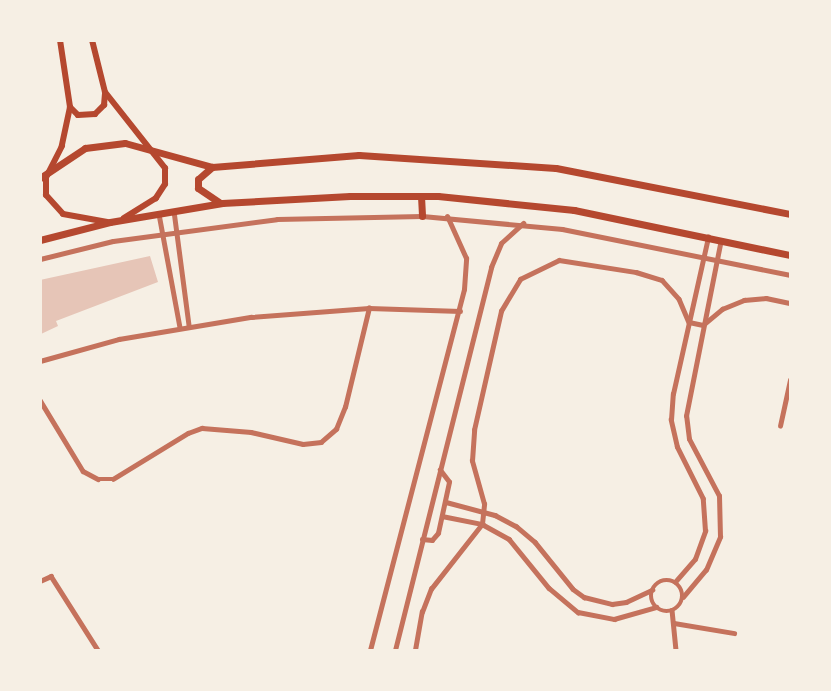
<!DOCTYPE html>
<style>
body{margin:0}
#map{position:relative;width:831px;height:691px;overflow:hidden;background:#f6efe4;font-family:Overpass,sans-serif}
div>[style]{position:absolute}
[style*='--x']{left:calc(var(--x)*1px);top:calc(var(--y)*1px);width:calc(var(--w)*1px);rotate:calc(var(--a)*1deg)}
.building>*{inset:0;background:#e6c5b7}
.minor>*{height:4.5px;margin:-2.25px;padding:0 2.25px;transform-origin:2.25px;border-radius:2.25px;background:#c5725c}
.minor>.ring{margin:-2.25px;padding:0;box-sizing:content-box;background:none;border:4.5px solid #c5725c;border-radius:50%}
.tertiary>*{height:5px;margin:-2.5px;padding:0 2.5px;transform-origin:2.5px;border-radius:2.5px;background:#c5725c}
.secondary>*{height:6px;margin:-3px;padding:0 3px;transform-origin:3px;border-radius:3px;background:#b5482f}
.primary>*{height:7px;margin:-3.5px;padding:0 3.5px;transform-origin:3.5px;border-radius:3.5px;background:#b5482f}
span{translate:-50% -50%;white-space:nowrap;text-align:center;line-height:1.15;-webkit-text-stroke:6px #f6efe4;paint-order:stroke}
.frame{position:absolute;inset:0;border:42px solid #f6efe4;pointer-events:none}
</style>
<div id="map">
<div class="building">
<i style="clip-path:polygon(150px 256px,158px 282px,56px 321px,58px 326px,41px 334px,40px 280px)"></i>
</div>
<div class="minor">
<i style="--x:174;--y:211;--w:115;--a:82.5"></i>
<i style="--x:159;--y:214;--w:115;--a:79.5"></i>
<i style="--x:40;--y:361;--w:82;--a:-15.6"></i>
<i style="--x:119;--y:339;--w:134;--a:-9.5"></i>
<i style="--x:251;--y:317;--w:118;--a:-4.4"></i>
<i style="--x:369;--y:308;--w:91;--a:1.9"></i>
<i style="--x:40;--y:400;--w:83;--a:58.8"></i>
<i style="--x:83;--y:471;--w:17;--a:28"></i>
<i style="--x:98;--y:479;--w:15;--a:0"></i>
<i style="--x:113;--y:479;--w:88;--a:-31.5"></i>
<i style="--x:188;--y:433;--w:15;--a:-20"></i>
<i style="--x:202;--y:428;--w:49;--a:4.7"></i>
<i style="--x:251;--y:432;--w:53;--a:13"></i>
<i style="--x:303;--y:444;--w:18;--a:-6"></i>
<i style="--x:321;--y:442;--w:20;--a:-41"></i>
<i style="--x:336;--y:429;--w:24;--a:-68"></i>
<i style="--x:345;--y:407;--w:102;--a:-76.4"></i>
<i style="--x:780;--y:426;--w:47;--a:-77.7"></i>
<i style="--x:446;--y:502;--w:51;--a:14.9"></i>
<i style="--x:495;--y:515;--w:24;--a:28"></i>
<i style="--x:516;--y:526;--w:25;--a:40"></i>
<i style="--x:535;--y:542;--w:60;--a:51"></i>
<i style="--x:573;--y:589;--w:14;--a:36"></i>
<i style="--x:584;--y:597;--w:29;--a:14"></i>
<i style="--x:612;--y:604;--w:14;--a:-8"></i>
<i style="--x:626;--y:602;--w:29;--a:-25"></i>
<i style="--x:442;--y:516;--w:41;--a:11.3"></i>
<i style="--x:482;--y:524;--w:31;--a:29"></i>
<i style="--x:509;--y:539;--w:63;--a:50.8"></i>
<i style="--x:549;--y:588;--w:38;--a:40"></i>
<i style="--x:578;--y:612;--w:37;--a:11"></i>
<i style="--x:614;--y:619;--w:44;--a:-15.9"></i>
<i style="--x:422;--y:539;--w:10;--a:6"></i>
<i style="--x:432;--y:540;--w:9;--a:-49"></i>
<i style="--x:438;--y:533;--w:52;--a:-77.8"></i>
<i style="--x:449;--y:482;--w:15;--a:-127"></i>
<i class="ring" style="left:651px;top:580px;width:27.5px;height:27.5px"></i>
<i style="--x:40;--y:581;--w:12;--a:-24"></i>
<i style="--x:51;--y:576;--w:88;--a:57.6"></i>
<i style="--x:675;--y:582;--w:30;--a:-49"></i>
<i style="--x:695;--y:559;--w:30;--a:-70"></i>
<i style="--x:705;--y:531;--w:32;--a:-94"></i>
<i style="--x:703;--y:499;--w:58;--a:-116.6"></i>
<i style="--x:677;--y:447;--w:28;--a:-103"></i>
<i style="--x:671;--y:420;--w:26;--a:-86"></i>
<i style="--x:673;--y:394;--w:161;--a:-77.4"></i>
<i style="--x:683;--y:597;--w:35;--a:-50"></i>
<i style="--x:706;--y:570;--w:36;--a:-67"></i>
<i style="--x:720;--y:537;--w:41;--a:-91.4"></i>
<i style="--x:719;--y:496;--w:64;--a:-117.8"></i>
<i style="--x:689;--y:439;--w:23;--a:-97"></i>
<i style="--x:686;--y:416;--w:179;--a:-78.8"></i>
<i style="--x:672;--y:610;--w:40;--a:84.3"></i>
<i style="--x:674;--y:623;--w:61;--a:9.5"></i>
<i style="--x:415;--y:650;--w:39;--a:-80"></i>
<i style="--x:422;--y:612;--w:25;--a:-69"></i>
<i style="--x:431;--y:589;--w:83;--a:-51.9"></i>
<i style="--x:482;--y:524;--w:20;--a:-84"></i>
<i style="--x:484;--y:504;--w:45;--a:-105.6"></i>
<i style="--x:472;--y:461;--w:31;--a:-86"></i>
<i style="--x:474;--y:430;--w:122;--a:-77.2"></i>
<i style="--x:501;--y:311;--w:37;--a:-59"></i>
<i style="--x:520;--y:279;--w:43;--a:-26"></i>
<i style="--x:559;--y:260;--w:78;--a:8.9"></i>
<i style="--x:636;--y:272;--w:27;--a:17"></i>
<i style="--x:662;--y:280;--w:25;--a:48"></i>
<i style="--x:679;--y:299;--w:25;--a:67"></i>
<i style="--x:689;--y:322;--w:14;--a:12"></i>
<i style="--x:703;--y:325;--w:25;--a:-40"></i>
<i style="--x:722;--y:309;--w:24;--a:-22"></i>
<i style="--x:744;--y:300;--w:22;--a:-5"></i>
<i style="--x:766;--y:298;--w:25;--a:12"></i>
</div>
<div class="tertiary">
<i style="--x:40;--y:259;--w:75;--a:-13.9"></i>
<i style="--x:113;--y:241;--w:165;--a:-7.6"></i>
<i style="--x:277;--y:219;--w:145;--a:-1.2"></i>
<i style="--x:422;--y:216;--w:141;--a:5.3"></i>
<i style="--x:562;--y:229;--w:233;--a:11.4"></i>
<i style="--x:370;--y:650;--w:373;--a:-75.4"></i>
<i style="--x:464;--y:289;--w:31;--a:-86"></i>
<i style="--x:466;--y:258;--w:46;--a:-114.3"></i>
<i style="--x:395;--y:650;--w:395;--a:-75.9"></i>
<i style="--x:491;--y:267;--w:26;--a:-67"></i>
<i style="--x:501;--y:243;--w:30;--a:-42"></i>
</div>
<div class="secondary">
<i style="--x:60;--y:40;--w:68;--a:81.5"></i>
<i style="--x:70;--y:107;--w:40;--a:102"></i>
<i style="--x:62;--y:146;--w:36;--a:117"></i>
<i style="--x:46;--y:178;--w:17;--a:90"></i>
<i style="--x:46;--y:195;--w:25;--a:48"></i>
<i style="--x:63;--y:214;--w:45;--a:10.3"></i>
<i style="--x:92;--y:40;--w:54;--a:76"></i>
<i style="--x:105;--y:92;--w:97;--a:51.7"></i>
<i style="--x:165;--y:168;--w:16;--a:90"></i>
<i style="--x:165;--y:184;--w:17;--a:123"></i>
<i style="--x:156;--y:198;--w:38;--a:148"></i>
<i style="--x:70;--y:107;--w:11;--a:45"></i>
<i style="--x:78;--y:115;--w:17;--a:-3"></i>
<i style="--x:95;--y:114;--w:13;--a:-45"></i>
<i style="--x:104;--y:105;--w:11;--a:-85"></i>
</div>
<div class="primary">
<i style="--x:212;--y:167;--w:18;--a:139"></i>
<i style="--x:198;--y:179;--w:9;--a:90"></i>
<i style="--x:198;--y:188;--w:25;--a:34"></i>
<i style="--x:40;--y:178;--w:54;--a:-33.7"></i>
<i style="--x:85;--y:148;--w:40;--a:-7.1"></i>
<i style="--x:125;--y:143;--w:90;--a:15.4"></i>
<i style="--x:212;--y:167;--w:147;--a:-4.7"></i>
<i style="--x:359;--y:155;--w:197;--a:3.8"></i>
<i style="--x:556;--y:168;--w:238;--a:11.1"></i>
<i style="--x:421;--y:196;--w:20;--a:87"></i>
<i style="--x:40;--y:240;--w:72;--a:-14.4"></i>
<i style="--x:110;--y:222;--w:114;--a:-9.6"></i>
<i style="--x:222;--y:203;--w:128;--a:-3.1"></i>
<i style="--x:350;--y:196;--w:88;--a:0"></i>
<i style="--x:438;--y:196;--w:137;--a:5.9"></i>
<i style="--x:574;--y:210;--w:221;--a:11.8"></i>
</div>
<div class="frame"></div>
</div>
